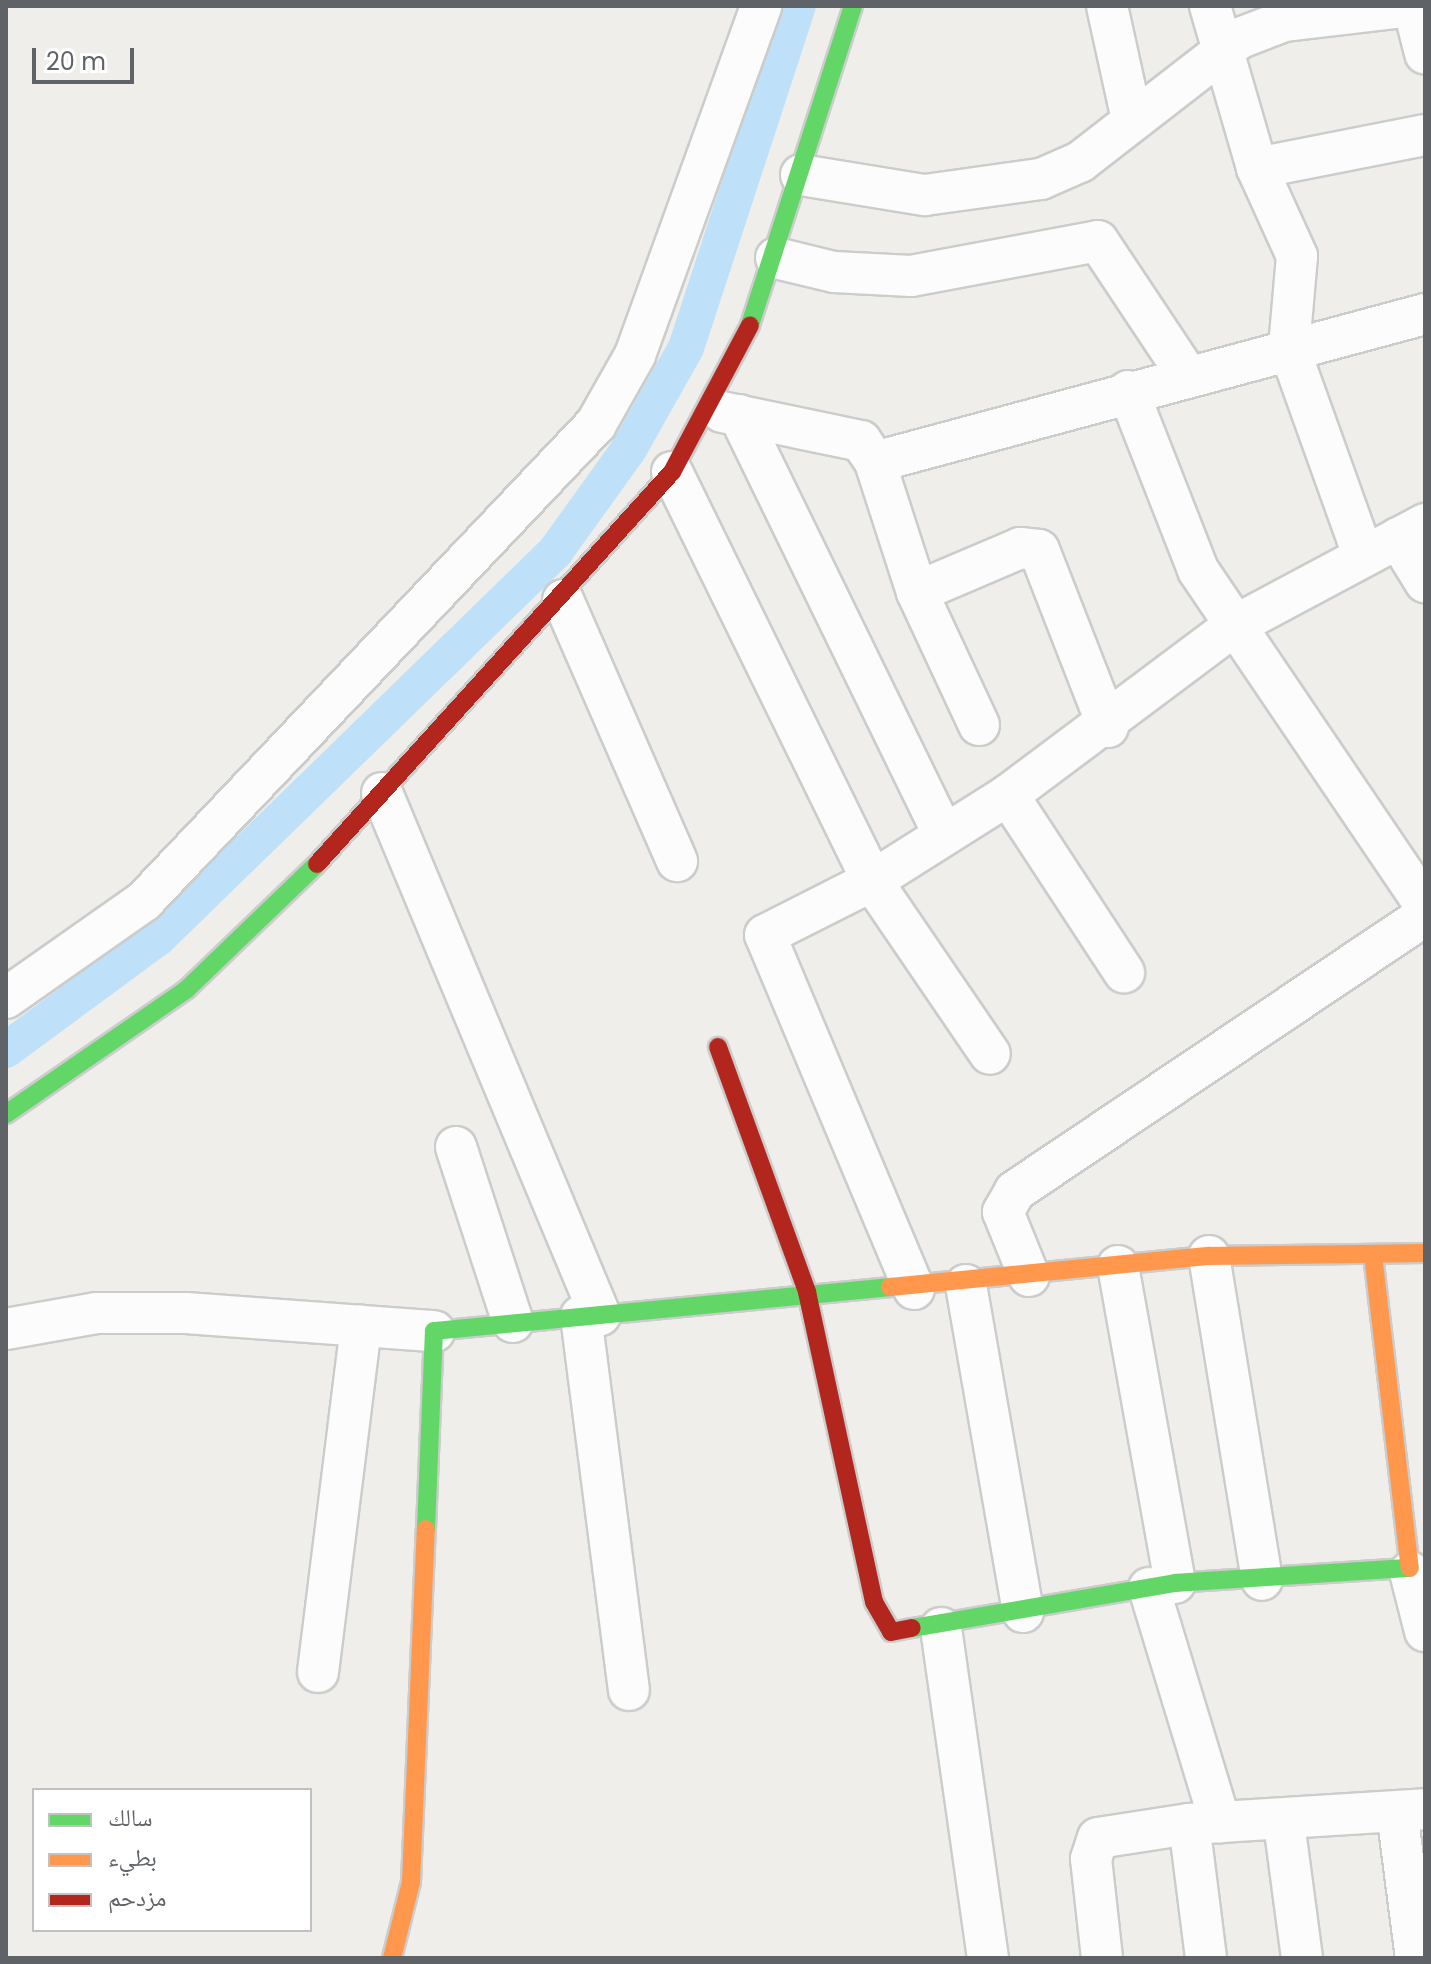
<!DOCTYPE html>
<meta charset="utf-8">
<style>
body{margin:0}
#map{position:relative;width:1431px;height:1964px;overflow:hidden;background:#efeeea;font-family:Poppins,"Noto Naskh Arabic",sans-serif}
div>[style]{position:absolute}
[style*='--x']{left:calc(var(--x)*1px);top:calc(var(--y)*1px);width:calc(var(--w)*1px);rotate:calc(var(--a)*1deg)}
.canal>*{height:36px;margin:-18px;padding:0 18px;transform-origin:18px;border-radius:18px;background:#bfe0f9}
.roads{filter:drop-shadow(2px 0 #cbcccc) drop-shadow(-2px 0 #cbcccc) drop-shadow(0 2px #cbcccc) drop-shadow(0 -2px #cbcccc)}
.street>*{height:40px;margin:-20px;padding:0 20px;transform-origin:20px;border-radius:20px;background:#fdfcfc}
.fast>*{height:18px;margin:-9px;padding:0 9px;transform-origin:9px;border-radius:9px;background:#63d668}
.slow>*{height:18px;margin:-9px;padding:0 9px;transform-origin:9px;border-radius:9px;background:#ff974d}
.jam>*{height:18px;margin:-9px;padding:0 9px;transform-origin:9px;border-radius:9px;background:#b3261e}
span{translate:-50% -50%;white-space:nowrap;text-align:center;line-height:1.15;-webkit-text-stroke:8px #fff;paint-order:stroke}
.frame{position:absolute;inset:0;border:8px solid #5f6368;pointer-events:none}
.legend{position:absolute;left:32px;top:1788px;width:280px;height:144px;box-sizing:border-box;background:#fff;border:2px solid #bfc1c3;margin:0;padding:10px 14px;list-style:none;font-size:24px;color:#5f6368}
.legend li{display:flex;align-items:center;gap:16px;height:40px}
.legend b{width:40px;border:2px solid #bfc1c3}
.scale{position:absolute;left:32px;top:48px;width:102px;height:36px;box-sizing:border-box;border:4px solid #5f6368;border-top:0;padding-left:10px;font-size:24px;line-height:28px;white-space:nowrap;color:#5f6368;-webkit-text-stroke:6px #fff;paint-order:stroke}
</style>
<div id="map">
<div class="canal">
<i style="--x:6;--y:1050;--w:189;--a:-36.4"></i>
<i style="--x:158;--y:938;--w:554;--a:-44.2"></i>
<i style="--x:555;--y:552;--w:127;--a:-54.3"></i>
<i style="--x:629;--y:449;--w:116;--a:-60.6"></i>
<i style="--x:686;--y:348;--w:360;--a:-71.9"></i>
</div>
<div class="roads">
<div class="street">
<i style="--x:1107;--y:6;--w:117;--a:77.6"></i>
<i style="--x:1210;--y:6;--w:169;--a:73.8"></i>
<i style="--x:1257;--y:168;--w:97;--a:65.6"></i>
<i style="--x:1297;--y:256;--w:92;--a:95"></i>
<i style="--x:1289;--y:348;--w:220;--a:70.3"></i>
<i style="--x:1413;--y:6;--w:49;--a:75.7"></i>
<i style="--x:1257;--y:168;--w:171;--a:-11.1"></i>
<i style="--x:801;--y:175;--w:126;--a:9.2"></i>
<i style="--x:925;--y:195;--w:117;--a:-7.9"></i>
<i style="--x:1041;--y:179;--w:43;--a:-23.6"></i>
<i style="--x:1080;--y:162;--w:202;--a:-37.8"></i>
<i style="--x:1240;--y:38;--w:47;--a:-21.1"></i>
<i style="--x:1284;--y:21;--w:129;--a:-6.7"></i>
<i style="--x:776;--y:258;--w:60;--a:13.6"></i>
<i style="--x:834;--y:272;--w:77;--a:3"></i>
<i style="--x:911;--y:276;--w:190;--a:-10.6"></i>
<i style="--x:1098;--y:241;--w:161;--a:56.4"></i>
<i style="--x:1128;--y:391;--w:192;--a:68.6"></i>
<i style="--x:1198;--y:570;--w:405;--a:55.9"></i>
<i style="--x:722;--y:412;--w:142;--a:11.8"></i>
<i style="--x:861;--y:441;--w:25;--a:56"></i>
<i style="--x:739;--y:415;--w:467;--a:64"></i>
<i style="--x:672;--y:472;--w:455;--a:63.9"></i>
<i style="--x:872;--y:881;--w:209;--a:55.7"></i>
<i style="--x:1398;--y:538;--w:52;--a:58.5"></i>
<i style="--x:917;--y:592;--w:112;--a:-23.1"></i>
<i style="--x:1020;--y:548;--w:19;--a:6"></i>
<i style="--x:1039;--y:550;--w:190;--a:68.7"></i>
<i style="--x:563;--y:600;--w:285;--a:66.4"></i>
<i style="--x:979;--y:725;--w:147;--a:-115"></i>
<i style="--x:917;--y:592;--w:137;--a:-107.9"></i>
<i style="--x:875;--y:462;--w:570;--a:-15.06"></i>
<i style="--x:382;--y:793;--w:566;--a:67.33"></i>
<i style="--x:1008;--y:795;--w:212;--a:56.8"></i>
<i style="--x:6;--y:998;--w:169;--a:-35.1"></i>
<i style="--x:144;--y:901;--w:657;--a:-46.54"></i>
<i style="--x:596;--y:424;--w:79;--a:-60.5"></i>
<i style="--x:635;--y:355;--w:371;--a:-70.1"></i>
<i style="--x:456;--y:1147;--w:184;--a:72"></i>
<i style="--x:1209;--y:1256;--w:328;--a:80.7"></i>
<i style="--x:1118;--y:1266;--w:322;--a:79.8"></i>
<i style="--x:1029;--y:1276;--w:69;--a:-112.1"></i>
<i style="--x:1003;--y:1212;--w:24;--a:-60"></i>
<i style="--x:1015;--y:1191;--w:494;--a:-33.9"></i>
<i style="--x:966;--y:1285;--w:332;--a:80.1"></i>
<i style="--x:914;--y:1289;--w:384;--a:-112.8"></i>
<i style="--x:765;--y:935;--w:120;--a:-26.8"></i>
<i style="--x:872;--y:881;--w:161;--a:-32.3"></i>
<i style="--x:1008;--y:795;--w:282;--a:-36.8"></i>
<i style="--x:1234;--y:626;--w:217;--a:-28.1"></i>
<i style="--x:581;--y:1316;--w:377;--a:82.7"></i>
<i style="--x:6;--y:1329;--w:92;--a:-10"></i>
<i style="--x:97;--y:1313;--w:89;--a:0"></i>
<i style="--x:186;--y:1313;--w:249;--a:4.2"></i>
<i style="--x:1410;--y:1572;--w:61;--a:75.7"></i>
<i style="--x:1149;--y:1588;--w:245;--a:73.1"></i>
<i style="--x:941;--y:1628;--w:333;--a:81.9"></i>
<i style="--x:318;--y:1672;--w:349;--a:-82.9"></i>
<i style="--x:1397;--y:1812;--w:147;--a:82.6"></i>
<i style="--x:1284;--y:1823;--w:136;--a:82.4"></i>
<i style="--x:1102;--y:1958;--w:100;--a:-96.3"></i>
<i style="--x:1091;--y:1859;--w:22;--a:-72"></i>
<i style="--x:1098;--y:1838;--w:92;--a:-8.7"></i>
<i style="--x:1206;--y:1958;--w:135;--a:-97.2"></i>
<i style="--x:1189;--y:1824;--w:236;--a:-3.6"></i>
</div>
<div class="fast">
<i style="--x:750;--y:325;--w:335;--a:-72.1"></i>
<i style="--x:6;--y:1114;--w:220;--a:-34.6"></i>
<i style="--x:187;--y:989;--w:180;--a:-43.9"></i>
<i style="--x:426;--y:1529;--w:198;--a:-87.7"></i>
<i style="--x:434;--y:1331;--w:458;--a:-5.5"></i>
<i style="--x:912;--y:1628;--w:267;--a:-9.7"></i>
<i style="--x:1175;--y:1583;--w:235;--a:-3.7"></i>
</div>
<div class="slow">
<i style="--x:1373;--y:1255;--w:315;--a:83.3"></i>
<i style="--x:890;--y:1287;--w:321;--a:-5.6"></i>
<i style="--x:1209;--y:1256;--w:216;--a:-0.8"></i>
<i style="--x:392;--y:1958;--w:78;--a:-76"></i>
<i style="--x:411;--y:1882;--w:353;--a:-87.6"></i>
</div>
<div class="jam">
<i style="--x:317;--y:864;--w:529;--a:-47.84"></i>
<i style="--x:672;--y:472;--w:166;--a:-62"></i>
<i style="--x:718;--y:1047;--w:261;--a:70"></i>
<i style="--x:807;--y:1292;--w:317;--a:77.8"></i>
<i style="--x:874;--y:1602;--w:34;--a:60"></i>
<i style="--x:891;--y:1632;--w:21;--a:-11"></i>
</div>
</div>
<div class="frame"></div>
<ul class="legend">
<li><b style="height:10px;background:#63d668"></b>سالك</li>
<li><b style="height:10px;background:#ff974d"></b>بطيء</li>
<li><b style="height:10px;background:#b3261e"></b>مزدحم</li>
</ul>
<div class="scale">20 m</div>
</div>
